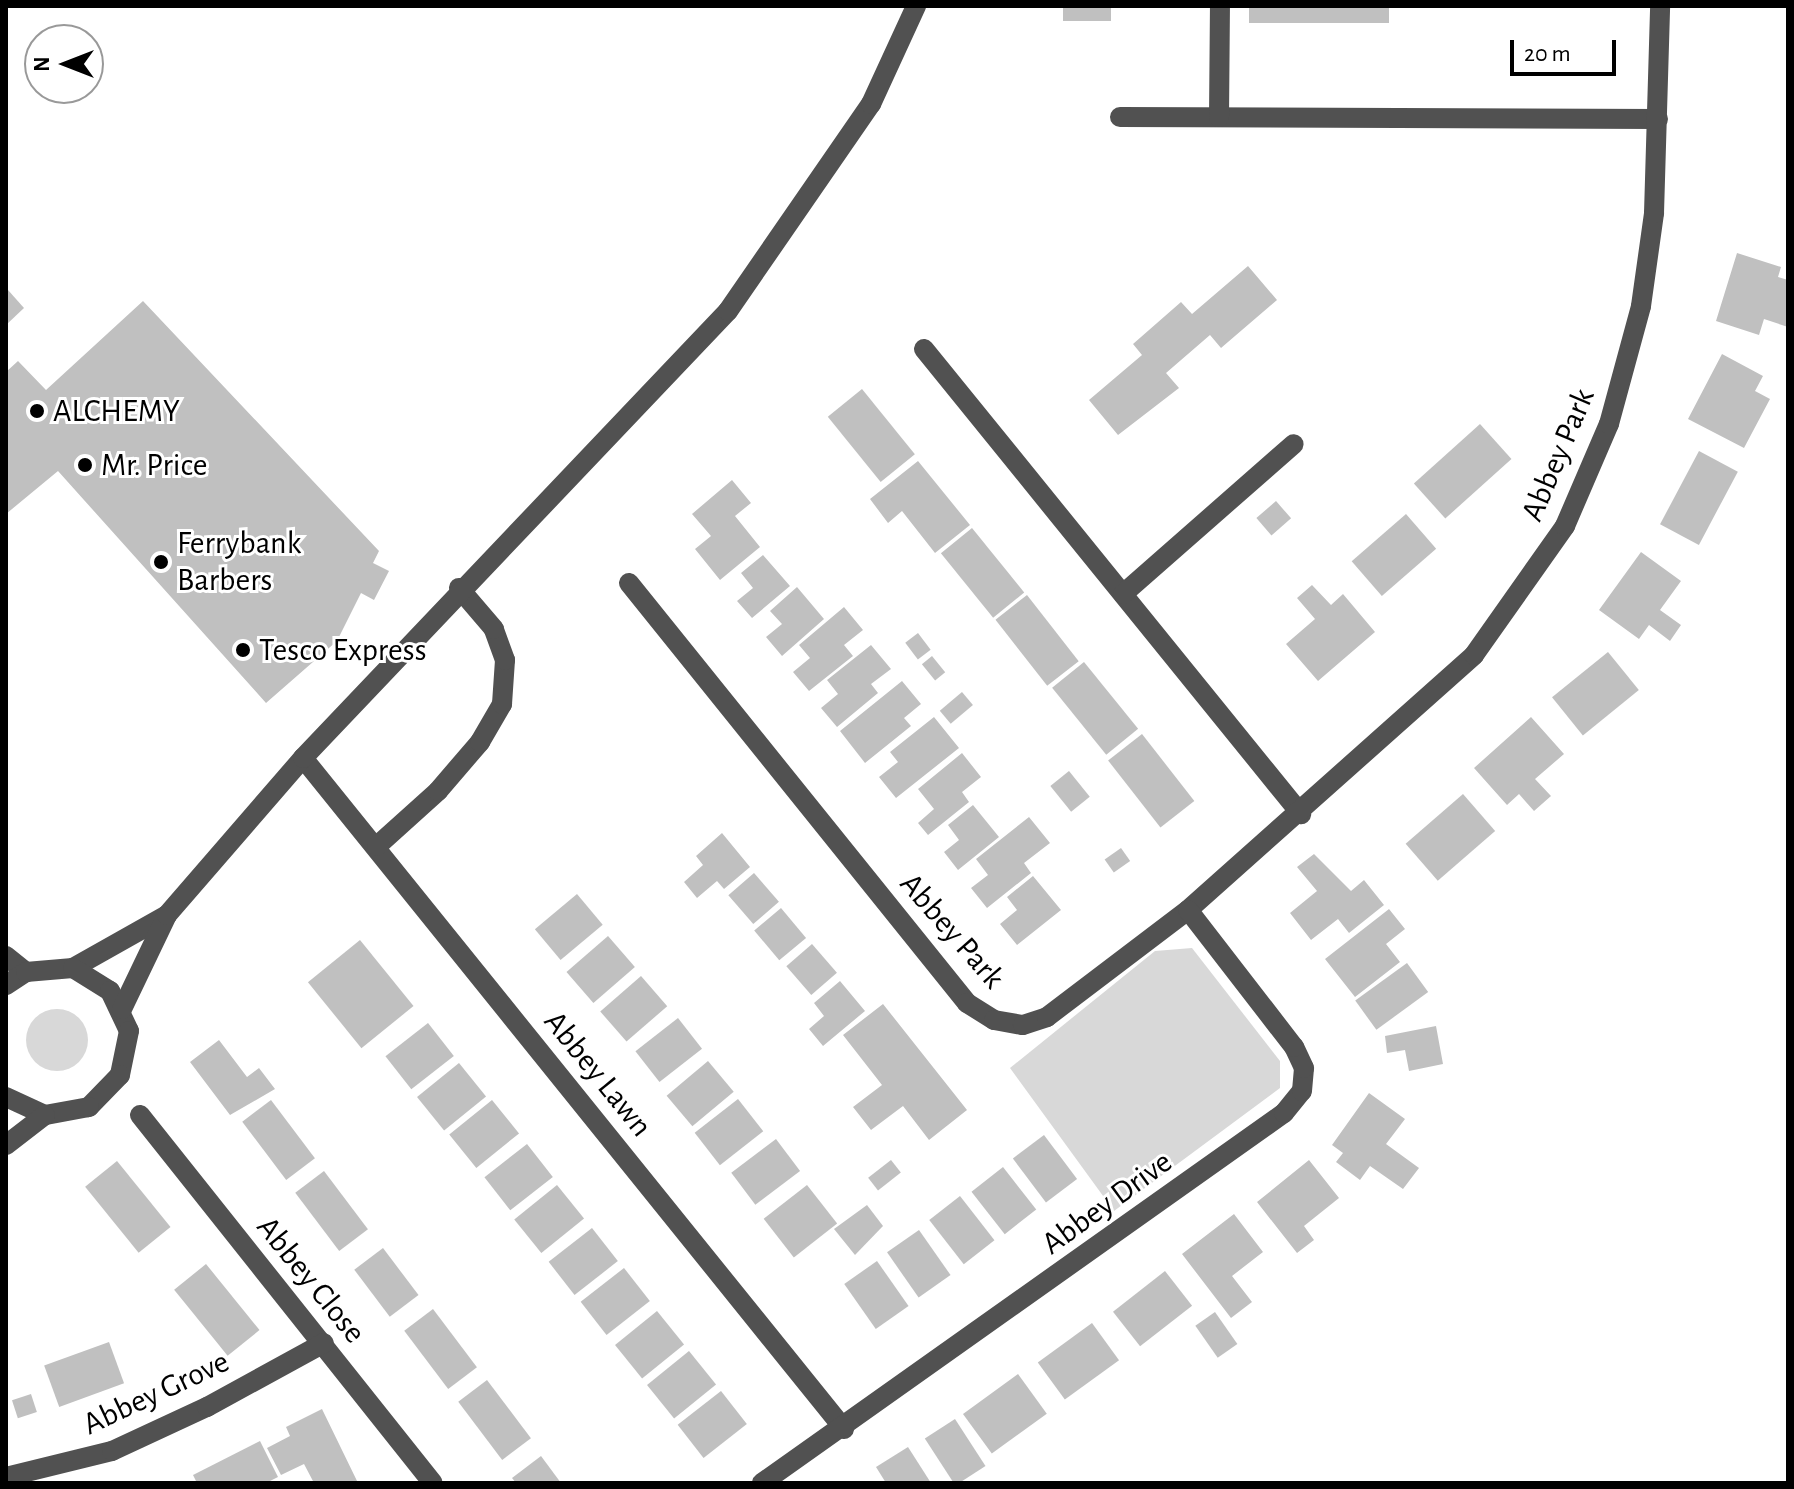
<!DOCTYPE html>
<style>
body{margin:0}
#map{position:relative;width:1794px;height:1489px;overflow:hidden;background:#fff;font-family:"Alegreya Sans",sans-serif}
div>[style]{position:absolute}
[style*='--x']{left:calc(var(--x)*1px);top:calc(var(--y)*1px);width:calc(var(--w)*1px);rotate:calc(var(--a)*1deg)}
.green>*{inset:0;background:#d8d8d8}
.round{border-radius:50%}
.building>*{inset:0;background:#c0c0c0;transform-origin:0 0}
.minor>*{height:20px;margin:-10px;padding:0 10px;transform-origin:10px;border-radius:10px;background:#515151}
.dots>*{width:22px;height:22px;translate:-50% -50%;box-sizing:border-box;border:4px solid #fff;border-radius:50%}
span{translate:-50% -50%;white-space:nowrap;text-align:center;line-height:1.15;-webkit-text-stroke:6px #fff;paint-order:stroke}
.poi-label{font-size:32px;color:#000}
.left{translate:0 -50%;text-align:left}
.street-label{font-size:32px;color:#000}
.frame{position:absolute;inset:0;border:8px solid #000;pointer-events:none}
.north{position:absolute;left:24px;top:24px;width:80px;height:80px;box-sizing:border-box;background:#fff;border:2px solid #999;border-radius:50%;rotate:270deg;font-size:22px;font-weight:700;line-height:32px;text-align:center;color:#000}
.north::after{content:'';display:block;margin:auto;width:28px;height:36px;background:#000;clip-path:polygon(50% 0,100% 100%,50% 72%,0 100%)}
.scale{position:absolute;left:1510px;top:40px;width:106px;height:36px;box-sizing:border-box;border:4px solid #000;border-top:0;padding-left:10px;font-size:24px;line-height:28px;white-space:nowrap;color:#000;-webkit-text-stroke:6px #fff;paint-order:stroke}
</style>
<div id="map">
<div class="green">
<i style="clip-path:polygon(1192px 948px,1280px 1061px,1280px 1088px,1114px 1211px,1010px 1068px,1155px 951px)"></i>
<i class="round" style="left:26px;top:1009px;width:62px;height:62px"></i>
</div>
<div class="building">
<i style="left:1063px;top:6px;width:48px;height:15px"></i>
<i style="left:1249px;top:6px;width:140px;height:17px"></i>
<i style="clip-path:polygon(1737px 253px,1781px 267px,1778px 277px,1788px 280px,1788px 327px,1764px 319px,1759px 335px,1716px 321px)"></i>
<i style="clip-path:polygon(1248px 266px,1277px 300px,1221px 348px,1210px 335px,1166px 373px,1179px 388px,1118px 435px,1089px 400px,1142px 355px,1133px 344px,1181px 302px,1192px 314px)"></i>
<i style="clip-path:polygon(8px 290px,24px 308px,6px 325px,6px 291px)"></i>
<i style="clip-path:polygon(143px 301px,379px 551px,373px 563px,389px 571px,374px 600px,361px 593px,337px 641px,266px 703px,58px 471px,6px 514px,6px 372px,18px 361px,46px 390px)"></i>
<i style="clip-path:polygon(1722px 354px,1763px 376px,1755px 391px,1770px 399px,1744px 448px,1688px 419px)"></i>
<i style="left:862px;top:389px;width:84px;height:44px;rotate:51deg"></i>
<i style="left:1480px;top:424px;width:47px;height:89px;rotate:48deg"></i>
<i style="left:1699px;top:451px;width:44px;height:83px;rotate:28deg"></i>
<i style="clip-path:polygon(918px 461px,970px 525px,935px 553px,902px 511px,888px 523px,870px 499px)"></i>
<i style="clip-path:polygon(732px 480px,751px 503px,735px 516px,760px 547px,720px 580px,695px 549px,711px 536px,692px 514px)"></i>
<i style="left:1276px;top:501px;width:23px;height:26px;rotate:49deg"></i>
<i style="left:1406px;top:514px;width:46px;height:72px;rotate:49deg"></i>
<i style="left:972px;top:528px;width:83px;height:40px;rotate:51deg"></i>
<i style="clip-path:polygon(1641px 552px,1681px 581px,1660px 610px,1681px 625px,1670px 641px,1649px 625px,1639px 639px,1599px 610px)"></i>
<i style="clip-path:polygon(763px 555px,790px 586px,752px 618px,737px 601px,753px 588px,741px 573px)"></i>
<i style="clip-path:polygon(1312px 585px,1331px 605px,1343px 594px,1375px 632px,1318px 681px,1286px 644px,1315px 619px,1297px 598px)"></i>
<i style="clip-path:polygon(797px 587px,824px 619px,782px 656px,766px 637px,782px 624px,770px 611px)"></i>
<i style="left:1027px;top:595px;width:84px;height:40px;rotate:52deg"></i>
<i style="clip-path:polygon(844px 607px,863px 630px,844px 645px,853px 656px,809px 691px,793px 672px,810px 658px,799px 645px)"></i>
<i style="left:918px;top:633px;width:21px;height:16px;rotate:53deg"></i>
<i style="clip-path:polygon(871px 645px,891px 669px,871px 684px,878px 693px,837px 727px,821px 708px,838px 694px,827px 680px)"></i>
<i style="left:1608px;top:652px;width:49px;height:72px;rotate:51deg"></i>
<i style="left:932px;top:656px;width:21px;height:13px;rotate:51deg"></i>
<i style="left:1084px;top:662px;width:86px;height:41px;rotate:51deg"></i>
<i style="clip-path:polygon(902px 681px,921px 704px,904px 718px,911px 726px,865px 763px,840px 731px)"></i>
<i style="left:962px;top:692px;width:17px;height:29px;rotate:50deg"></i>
<i style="clip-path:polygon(934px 717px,959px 748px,896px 798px,879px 777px,898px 762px,890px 752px)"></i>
<i style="clip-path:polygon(1531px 717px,1564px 754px,1535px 779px,1551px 796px,1534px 811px,1519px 794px,1507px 805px,1474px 768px)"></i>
<i style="left:1142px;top:734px;width:85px;height:43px;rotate:52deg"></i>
<i style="clip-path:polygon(962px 753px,981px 777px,962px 792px,969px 802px,928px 835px,918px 823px,934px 809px,918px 789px)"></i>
<i style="left:1069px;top:771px;width:33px;height:24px;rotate:51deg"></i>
<i style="left:1463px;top:794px;width:49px;height:76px;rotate:49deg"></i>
<i style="clip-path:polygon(973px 805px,999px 837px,958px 870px,944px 852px,959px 840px,948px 825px)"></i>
<i style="clip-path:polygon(1029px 817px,1050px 843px,1024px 863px,1031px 873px,987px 908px,971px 888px,988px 875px,976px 859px)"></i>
<i style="clip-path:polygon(722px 833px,750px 867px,724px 889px,717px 881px,697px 898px,684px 882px,703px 865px,696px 856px)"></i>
<i style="left:1121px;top:848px;width:16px;height:20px;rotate:55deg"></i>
<i style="clip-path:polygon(1314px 854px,1351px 891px,1364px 880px,1384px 905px,1349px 933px,1338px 919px,1311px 940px,1290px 913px,1317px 891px,1297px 867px)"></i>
<i style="left:754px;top:873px;width:38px;height:34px;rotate:49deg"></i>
<i style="clip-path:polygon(1033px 876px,1061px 910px,1017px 945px,1000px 924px,1017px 910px,1007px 897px)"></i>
<i style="left:577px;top:894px;width:40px;height:55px;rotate:50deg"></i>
<i style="left:781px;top:908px;width:39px;height:35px;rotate:50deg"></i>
<i style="clip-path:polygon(1389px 909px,1405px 929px,1386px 944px,1400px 962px,1355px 997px,1325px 959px)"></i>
<i style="left:608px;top:936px;width:41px;height:55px;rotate:49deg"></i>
<i style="left:360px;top:940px;width:85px;height:67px;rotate:51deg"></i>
<i style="left:812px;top:944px;width:38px;height:34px;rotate:49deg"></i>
<i style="left:1407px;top:963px;width:36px;height:64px;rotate:54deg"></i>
<i style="left:641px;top:976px;width:40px;height:54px;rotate:49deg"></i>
<i style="clip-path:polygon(840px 981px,865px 1011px,823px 1046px,809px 1029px,824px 1016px,814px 1003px)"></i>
<i style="clip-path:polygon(883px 1004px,967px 1110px,929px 1140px,903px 1106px,871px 1130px,853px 1107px,882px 1085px,843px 1035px)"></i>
<i style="left:678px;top:1018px;width:39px;height:54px;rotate:52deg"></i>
<i style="left:428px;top:1023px;width:42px;height:54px;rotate:52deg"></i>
<i style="clip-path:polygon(1436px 1026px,1443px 1064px,1409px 1071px,1405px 1050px,1387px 1053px,1385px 1036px)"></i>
<i style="clip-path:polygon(219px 1040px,247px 1077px,259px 1068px,275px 1089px,230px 1115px,190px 1062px)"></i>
<i style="left:708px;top:1061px;width:40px;height:54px;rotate:50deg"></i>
<i style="left:459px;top:1063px;width:43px;height:54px;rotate:51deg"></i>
<i style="clip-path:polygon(1369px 1093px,1405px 1119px,1386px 1144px,1419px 1168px,1403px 1189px,1370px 1166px,1360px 1180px,1336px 1162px,1343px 1153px,1332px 1145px)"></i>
<i style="left:738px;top:1099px;width:41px;height:55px;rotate:52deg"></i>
<i style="left:271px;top:1100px;width:73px;height:36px;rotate:53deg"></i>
<i style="left:492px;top:1100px;width:43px;height:55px;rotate:51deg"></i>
<i style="left:1044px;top:1135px;width:55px;height:39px;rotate:53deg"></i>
<i style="left:776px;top:1139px;width:40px;height:56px;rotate:53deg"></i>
<i style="left:527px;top:1144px;width:42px;height:54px;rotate:52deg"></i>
<i style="left:891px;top:1160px;width:16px;height:29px;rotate:52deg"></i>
<i style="clip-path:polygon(1309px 1160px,1339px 1198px,1304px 1226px,1314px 1240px,1297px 1253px,1257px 1202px)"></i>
<i style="left:117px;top:1161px;width:85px;height:41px;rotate:51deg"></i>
<i style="left:1003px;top:1167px;width:54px;height:40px;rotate:52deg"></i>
<i style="left:324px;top:1171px;width:73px;height:36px;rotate:53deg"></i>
<i style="left:557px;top:1185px;width:43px;height:55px;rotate:51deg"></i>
<i style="left:807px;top:1185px;width:49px;height:55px;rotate:52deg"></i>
<i style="left:960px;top:1196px;width:56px;height:39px;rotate:52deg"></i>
<i style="clip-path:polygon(867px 1205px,883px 1226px,855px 1255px,834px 1229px)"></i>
<i style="clip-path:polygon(1234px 1214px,1263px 1252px,1232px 1276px,1252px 1302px,1231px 1318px,1182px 1254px)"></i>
<i style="left:592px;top:1228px;width:42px;height:55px;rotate:52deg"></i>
<i style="left:919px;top:1230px;width:55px;height:39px;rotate:55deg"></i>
<i style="left:383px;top:1248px;width:59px;height:36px;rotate:53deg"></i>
<i style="left:877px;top:1261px;width:55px;height:40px;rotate:55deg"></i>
<i style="left:206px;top:1264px;width:85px;height:41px;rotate:51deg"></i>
<i style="left:624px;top:1268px;width:42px;height:55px;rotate:52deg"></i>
<i style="left:1165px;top:1271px;width:44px;height:66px;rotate:52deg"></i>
<i style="left:433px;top:1309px;width:73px;height:36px;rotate:53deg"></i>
<i style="left:657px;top:1311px;width:43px;height:54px;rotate:51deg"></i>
<i style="left:1215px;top:1312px;width:39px;height:24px;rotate:55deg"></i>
<i style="left:1092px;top:1323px;width:46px;height:67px;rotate:54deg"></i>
<i style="left:109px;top:1342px;width:44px;height:69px;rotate:70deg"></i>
<i style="left:689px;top:1351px;width:43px;height:54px;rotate:51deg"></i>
<i style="left:1018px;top:1374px;width:49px;height:68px;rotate:54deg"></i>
<i style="left:487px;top:1380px;width:73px;height:36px;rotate:53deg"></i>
<i style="left:721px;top:1391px;width:42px;height:55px;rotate:52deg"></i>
<i style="left:31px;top:1394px;width:19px;height:20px;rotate:72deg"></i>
<i style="clip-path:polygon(322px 1409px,358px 1483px,314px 1483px,304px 1464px,281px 1475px,267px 1448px,290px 1436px,286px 1427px)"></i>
<i style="left:955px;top:1419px;width:56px;height:36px;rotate:57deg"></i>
<i style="clip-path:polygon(260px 1441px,278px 1477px,266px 1483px,197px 1483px,193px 1475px)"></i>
<i style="clip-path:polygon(908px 1447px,931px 1483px,886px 1483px,876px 1467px)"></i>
<i style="clip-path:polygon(541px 1456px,561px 1483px,516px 1483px,512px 1478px)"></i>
</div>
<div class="minor">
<i style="--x:1120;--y:117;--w:538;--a:0.21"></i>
<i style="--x:1219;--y:117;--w:111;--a:-89.5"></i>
<i style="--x:924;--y:349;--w:599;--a:50.97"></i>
<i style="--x:629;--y:583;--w:539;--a:51.17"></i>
<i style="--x:967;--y:1003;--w:32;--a:32"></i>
<i style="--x:994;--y:1020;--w:29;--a:10"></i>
<i style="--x:1023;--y:1025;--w:25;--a:-18"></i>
<i style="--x:1047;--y:1017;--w:177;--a:-37.2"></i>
<i style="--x:1188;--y:910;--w:383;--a:-41.7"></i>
<i style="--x:1474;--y:655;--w:158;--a:-54.8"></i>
<i style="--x:1565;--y:526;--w:111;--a:-66.7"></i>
<i style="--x:1609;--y:424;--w:122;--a:-74.8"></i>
<i style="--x:1641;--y:306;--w:94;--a:-82"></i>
<i style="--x:1654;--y:213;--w:207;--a:-88.3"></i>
<i style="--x:1123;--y:594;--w:227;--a:-41.3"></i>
<i style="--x:303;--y:758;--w:862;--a:51.12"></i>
<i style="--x:377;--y:846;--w:82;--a:-42"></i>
<i style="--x:438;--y:791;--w:65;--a:-49.4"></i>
<i style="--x:480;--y:742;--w:44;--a:-59.9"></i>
<i style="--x:502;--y:704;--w:44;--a:-86.1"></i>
<i style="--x:505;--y:660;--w:33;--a:-110"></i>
<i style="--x:494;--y:629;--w:54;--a:-130.5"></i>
<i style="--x:6;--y:956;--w:26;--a:39"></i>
<i style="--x:73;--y:968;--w:108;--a:-29.4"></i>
<i style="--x:6;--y:985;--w:24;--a:-33"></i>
<i style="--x:26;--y:972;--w:47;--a:-4.9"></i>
<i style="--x:73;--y:968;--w:44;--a:31.9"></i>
<i style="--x:110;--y:991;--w:44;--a:64.6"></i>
<i style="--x:129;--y:1031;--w:45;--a:101.6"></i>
<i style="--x:120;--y:1075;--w:45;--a:134.1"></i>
<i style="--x:89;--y:1107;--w:45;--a:169.7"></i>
<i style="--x:45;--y:1115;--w:43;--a:-155.2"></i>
<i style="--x:122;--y:1009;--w:104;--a:-64.4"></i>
<i style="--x:167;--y:915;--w:208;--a:-49.1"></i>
<i style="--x:303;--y:758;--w:617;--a:-46.45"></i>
<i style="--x:728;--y:311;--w:252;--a:-55.4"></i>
<i style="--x:871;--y:104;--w:108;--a:-65.3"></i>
<i style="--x:140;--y:1115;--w:470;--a:51.5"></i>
<i style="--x:6;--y:1145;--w:49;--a:-37.6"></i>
<i style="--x:6;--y:1477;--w:109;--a:-13.8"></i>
<i style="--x:112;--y:1451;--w:105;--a:-24.9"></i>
<i style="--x:207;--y:1407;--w:133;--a:-28.7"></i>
<i style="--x:762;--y:1483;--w:640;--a:-35.33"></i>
<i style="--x:1284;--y:1113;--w:28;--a:-51"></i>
<i style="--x:1302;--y:1091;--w:23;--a:-85"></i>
<i style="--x:1304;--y:1068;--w:23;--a:-115"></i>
<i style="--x:1294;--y:1047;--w:173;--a:-127.7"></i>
</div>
<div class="dots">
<i style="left:37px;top:411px;background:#000"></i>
<i style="left:85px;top:465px;background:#000"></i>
<i style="left:161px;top:562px;background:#000"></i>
<i style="left:243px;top:650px;background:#000"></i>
</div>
<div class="poi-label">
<span class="left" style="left:53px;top:411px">ALCHEMY</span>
<span class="left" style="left:101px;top:465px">Mr. Price</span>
<span class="left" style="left:177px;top:562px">Ferrybank<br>Barbers</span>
<span class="left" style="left:259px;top:650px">Tesco Express</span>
</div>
<div class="street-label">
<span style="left:1558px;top:455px;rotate:-67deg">Abbey Park</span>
<span style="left:952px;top:931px;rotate:49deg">Abbey Park</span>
<span style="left:598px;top:1074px;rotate:51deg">Abbey Lawn</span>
<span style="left:1107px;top:1203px;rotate:-36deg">Abbey Drive</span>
<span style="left:311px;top:1280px;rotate:51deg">Abbey Close</span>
<span style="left:156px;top:1393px;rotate:-25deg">Abbey Grove</span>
</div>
<div class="frame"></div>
<div class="north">N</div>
<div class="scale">20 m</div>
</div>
